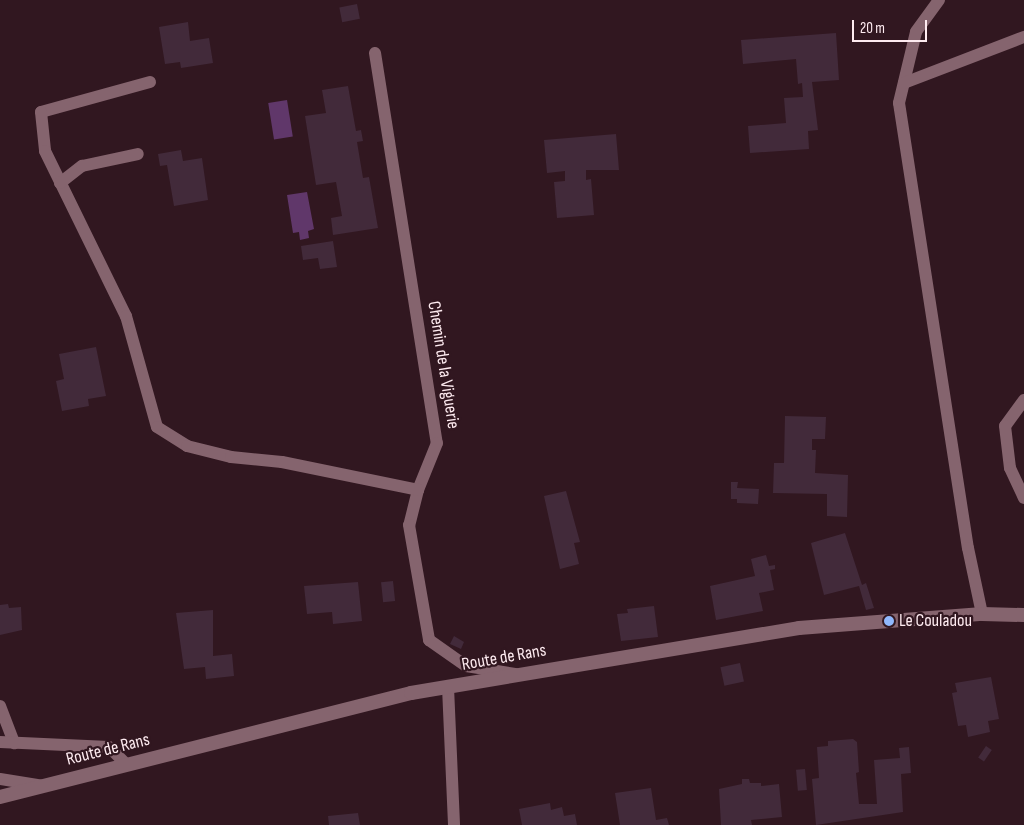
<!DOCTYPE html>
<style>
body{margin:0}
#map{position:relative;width:1024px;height:825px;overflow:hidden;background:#311720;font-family:"Sofia Sans Condensed",sans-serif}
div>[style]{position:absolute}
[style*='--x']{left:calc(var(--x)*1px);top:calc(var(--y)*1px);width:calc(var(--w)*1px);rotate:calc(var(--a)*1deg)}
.water>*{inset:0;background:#60376a;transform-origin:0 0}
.building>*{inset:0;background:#422a3a;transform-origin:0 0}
.service>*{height:12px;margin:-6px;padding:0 6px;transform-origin:6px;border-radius:6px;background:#85646e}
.tertiary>*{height:14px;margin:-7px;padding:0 7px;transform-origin:7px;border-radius:7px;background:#85646e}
.dots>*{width:14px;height:14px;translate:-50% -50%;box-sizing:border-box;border:2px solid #311720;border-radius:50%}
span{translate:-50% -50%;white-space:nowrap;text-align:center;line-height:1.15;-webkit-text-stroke:4.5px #311720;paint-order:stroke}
.street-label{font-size:18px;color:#feebf0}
.poi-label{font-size:18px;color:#feebf0}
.left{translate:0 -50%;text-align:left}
.scale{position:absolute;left:852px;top:20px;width:75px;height:22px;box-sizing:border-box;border:2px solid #feebf0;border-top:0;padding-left:6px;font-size:15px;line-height:18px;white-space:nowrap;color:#feebf0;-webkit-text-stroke:4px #311720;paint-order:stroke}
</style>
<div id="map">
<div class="water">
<i style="left:287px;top:100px;width:37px;height:19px;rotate:81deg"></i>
<i style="clip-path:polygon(307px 192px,314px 229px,308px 231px,309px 238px,300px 240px,299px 232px,293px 233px,287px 195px)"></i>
</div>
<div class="building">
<i style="left:357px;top:4px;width:15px;height:18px;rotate:79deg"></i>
<i style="clip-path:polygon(188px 22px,190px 41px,209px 38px,213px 63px,181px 68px,180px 62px,165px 64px,159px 27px)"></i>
<i style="clip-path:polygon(836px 33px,839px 80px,812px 82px,818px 130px,808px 131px,809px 149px,750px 153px,748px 126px,786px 123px,784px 98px,803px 97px,802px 83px,798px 84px,796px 59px,743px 64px,741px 40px)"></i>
<i style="clip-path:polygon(348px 86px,356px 131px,361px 130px,363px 141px,357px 142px,363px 178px,369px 177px,378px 228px,333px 235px,331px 218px,342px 216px,336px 182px,316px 185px,305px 116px,326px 113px,322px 90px)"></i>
<i style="clip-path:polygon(616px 134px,619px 170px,586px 170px,586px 180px,591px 179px,594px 215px,557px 218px,554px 182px,565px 181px,565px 171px,547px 173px,544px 140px)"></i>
<i style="clip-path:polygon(181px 150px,183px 161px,202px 158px,208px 200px,174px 206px,167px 165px,160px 166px,158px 154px)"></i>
<i style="clip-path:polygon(333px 241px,337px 267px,320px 269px,318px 258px,303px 260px,301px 246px)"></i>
<i style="clip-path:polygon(96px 347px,106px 396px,88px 399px,89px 406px,62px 411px,56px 381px,64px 379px,59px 354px)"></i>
<i style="clip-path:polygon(785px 416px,826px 417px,825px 439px,812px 439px,812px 450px,816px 450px,815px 473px,848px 475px,847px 517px,827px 516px,827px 494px,773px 493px,774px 463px,784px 463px)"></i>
<i style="clip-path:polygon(731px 482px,738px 482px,737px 488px,759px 489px,758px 504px,737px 503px,737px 499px,731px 499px)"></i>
<i style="clip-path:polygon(566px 491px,580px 542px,574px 543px,579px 564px,560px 569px,544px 496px)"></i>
<i style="clip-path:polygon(845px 533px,862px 585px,866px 583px,874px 608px,866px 610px,859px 586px,824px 595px,811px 543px)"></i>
<i style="clip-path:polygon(766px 555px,769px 566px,775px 565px,775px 569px,770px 570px,774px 590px,759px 593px,763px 611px,716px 620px,710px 586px,755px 576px,751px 559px)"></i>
<i style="left:393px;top:581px;width:20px;height:12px;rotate:84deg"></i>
<i style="clip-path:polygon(358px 582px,362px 621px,333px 624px,332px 612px,307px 614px,304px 586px)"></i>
<i style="clip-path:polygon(8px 604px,9px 608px,21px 607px,22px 630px,0 635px,0 605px)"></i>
<i style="clip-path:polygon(654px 606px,658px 637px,621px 641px,617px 614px,628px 613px,627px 609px)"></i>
<i style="clip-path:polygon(213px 610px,213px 656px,232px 654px,234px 676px,206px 679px,205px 667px,184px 669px,176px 613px)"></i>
<i style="clip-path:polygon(454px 636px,464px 642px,461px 649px,450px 644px)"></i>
<i style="left:740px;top:663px;width:19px;height:20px;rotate:78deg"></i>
<i style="clip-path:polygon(991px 677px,999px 719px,988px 721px,990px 732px,968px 737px,966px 725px,958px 726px,952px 693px,957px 692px,955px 683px)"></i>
<i style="clip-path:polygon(853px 739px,857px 742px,859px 772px,856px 773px,859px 804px,877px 804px,874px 760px,900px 758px,899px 748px,909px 747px,911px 773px,901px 774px,903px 812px,816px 825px,812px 779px,819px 778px,817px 747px,828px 746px,828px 741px)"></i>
<i style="left:986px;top:746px;width:7px;height:14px;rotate:34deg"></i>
<i style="left:805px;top:769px;width:21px;height:9px;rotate:85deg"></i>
<i style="clip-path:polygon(742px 779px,749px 779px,750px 783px,761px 783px,761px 786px,779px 784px,782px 817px,751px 820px,752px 825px,721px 825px,719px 789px,742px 784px)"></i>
<i style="clip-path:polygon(651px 788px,656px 820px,667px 818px,669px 825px,620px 825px,615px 793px)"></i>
<i style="clip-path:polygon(550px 803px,551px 810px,562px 807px,564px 816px,575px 814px,577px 825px,522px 825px,519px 809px)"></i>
<i style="clip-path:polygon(358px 813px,360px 825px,329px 825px,328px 816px)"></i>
</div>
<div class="service">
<i style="--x:939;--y:0;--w:39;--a:126"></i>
<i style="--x:916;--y:32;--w:73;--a:103.5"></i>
<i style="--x:899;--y:103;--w:450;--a:81.2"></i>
<i style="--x:968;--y:548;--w:67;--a:78"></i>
<i style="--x:375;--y:53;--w:395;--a:81"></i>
<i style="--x:437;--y:443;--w:51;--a:112"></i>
<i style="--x:418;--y:490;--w:36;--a:104"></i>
<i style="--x:409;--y:525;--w:117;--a:80.1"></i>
<i style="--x:429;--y:640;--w:45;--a:35.1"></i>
<i style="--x:466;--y:666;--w:51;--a:9.1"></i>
<i style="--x:150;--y:82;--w:113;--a:164.6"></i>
<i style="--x:41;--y:112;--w:39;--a:84"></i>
<i style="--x:45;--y:151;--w:184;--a:63.9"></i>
<i style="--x:126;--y:316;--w:115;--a:74.4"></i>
<i style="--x:157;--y:427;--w:36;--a:32"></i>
<i style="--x:187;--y:446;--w:45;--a:14"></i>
<i style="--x:231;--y:457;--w:51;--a:5.6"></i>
<i style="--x:282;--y:462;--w:139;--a:11.6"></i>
<i style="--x:904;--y:83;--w:129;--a:-21"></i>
<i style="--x:60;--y:183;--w:28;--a:-38"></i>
<i style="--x:82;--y:166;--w:57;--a:-12.1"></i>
<i style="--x:1024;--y:400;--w:32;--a:126"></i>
<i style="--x:1005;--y:426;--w:42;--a:83.2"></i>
<i style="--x:1010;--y:468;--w:33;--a:65"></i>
<i style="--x:448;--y:687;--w:138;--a:87.5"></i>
<i style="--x:0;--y:706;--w:40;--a:69"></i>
<i style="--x:0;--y:742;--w:109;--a:2.6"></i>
<i style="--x:109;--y:747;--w:25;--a:45"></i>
<i style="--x:0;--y:779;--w:44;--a:9.2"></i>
</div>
<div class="tertiary">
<i style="--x:0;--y:797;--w:424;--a:-14.2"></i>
<i style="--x:411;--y:693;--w:393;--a:-9.5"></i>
<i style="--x:799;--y:628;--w:184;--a:-4.4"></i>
<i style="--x:982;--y:614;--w:42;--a:1.4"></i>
</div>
<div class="dots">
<i style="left:889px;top:621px;background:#90b8fd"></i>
</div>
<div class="street-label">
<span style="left:443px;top:365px;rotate:81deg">Chemin de la Viguerie</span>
<span style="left:504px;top:658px;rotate:-10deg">Route de Rans</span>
<span style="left:108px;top:750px;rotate:-14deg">Route de Rans</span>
</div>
<div class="poi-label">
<span class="left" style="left:899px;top:621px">Le Couladou</span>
</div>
<div class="scale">20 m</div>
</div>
